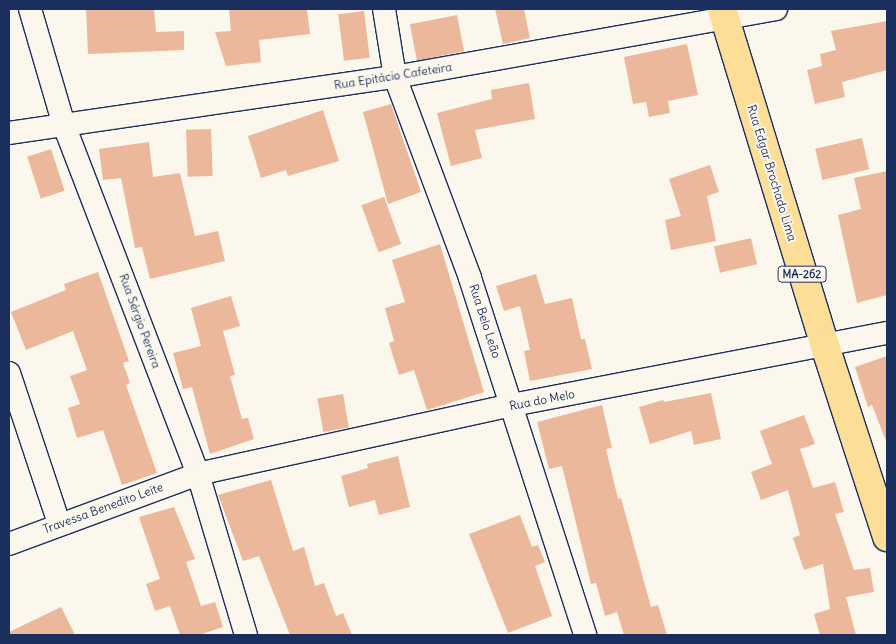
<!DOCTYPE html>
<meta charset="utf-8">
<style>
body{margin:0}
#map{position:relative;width:896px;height:644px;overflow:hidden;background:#fbf7ec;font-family:Delius,sans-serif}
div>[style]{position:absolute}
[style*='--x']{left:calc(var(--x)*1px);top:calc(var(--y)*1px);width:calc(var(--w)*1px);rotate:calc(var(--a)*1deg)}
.building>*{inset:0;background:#ebb89c;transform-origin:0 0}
.roads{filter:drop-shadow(1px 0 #1b2f5e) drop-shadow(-1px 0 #1b2f5e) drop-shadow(0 1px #1b2f5e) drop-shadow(0 -1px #1b2f5e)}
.minor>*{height:22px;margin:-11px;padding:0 11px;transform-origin:11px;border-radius:11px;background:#fbf7ec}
.primary>*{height:28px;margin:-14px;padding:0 14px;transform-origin:14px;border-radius:14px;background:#fcde96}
span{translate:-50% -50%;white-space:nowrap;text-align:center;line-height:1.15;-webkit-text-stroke:4px #fbf7ec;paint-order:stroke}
.shield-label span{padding:1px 4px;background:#fbf7ec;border:1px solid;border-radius:4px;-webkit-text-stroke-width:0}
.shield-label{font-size:11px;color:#1b2f5e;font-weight:700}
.street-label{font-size:12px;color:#1b2f5e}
.frame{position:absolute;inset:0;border:10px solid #1b2f5e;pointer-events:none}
</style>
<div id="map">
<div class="building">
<i style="clip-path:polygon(86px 9px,154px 9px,156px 32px,184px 31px,184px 50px,88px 54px)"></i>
<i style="clip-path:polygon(229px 9px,307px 9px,310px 34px,259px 40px,261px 62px,226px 66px,215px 32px,231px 31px)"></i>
<i style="clip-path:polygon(495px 9px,524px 9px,530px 38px,503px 44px)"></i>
<i style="left:364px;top:11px;width:47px;height:26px;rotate:83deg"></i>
<i style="left:457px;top:15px;width:37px;height:48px;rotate:79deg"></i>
<i style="clip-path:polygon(887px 21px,887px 70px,842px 82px,845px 97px,815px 104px,807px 70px,822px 66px,820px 54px,836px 50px,831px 31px)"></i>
<i style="clip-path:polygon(687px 44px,698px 95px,668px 101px,670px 113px,649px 117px,646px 102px,633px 104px,624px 57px)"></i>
<i style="clip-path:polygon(529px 83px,535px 119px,475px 130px,482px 158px,451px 166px,437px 113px,492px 99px,491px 90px)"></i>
<i style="clip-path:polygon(391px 104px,421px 192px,388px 204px,363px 112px)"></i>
<i style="clip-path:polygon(323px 110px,339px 161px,288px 176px,286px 170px,261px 178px,248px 136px)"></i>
<i style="left:211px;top:129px;width:47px;height:25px;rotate:88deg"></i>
<i style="left:862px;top:138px;width:32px;height:48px;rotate:77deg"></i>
<i style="clip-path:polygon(149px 142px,153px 177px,180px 173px,195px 236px,218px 231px,225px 261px,150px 279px,142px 247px,135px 248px,121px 178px,103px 180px,99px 149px)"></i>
<i style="left:51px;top:149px;width:44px;height:25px;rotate:72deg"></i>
<i style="clip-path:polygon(710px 165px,719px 192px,707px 196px,716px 241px,671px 250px,665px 220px,681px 216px,669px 179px)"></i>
<i style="clip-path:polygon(887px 171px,887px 295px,857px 303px,838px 215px,861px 209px,854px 178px)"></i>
<i style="left:384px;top:197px;width:50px;height:24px;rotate:70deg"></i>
<i style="left:751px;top:238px;width:27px;height:38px;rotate:77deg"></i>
<i style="clip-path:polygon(440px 244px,484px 392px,427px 410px,414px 370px,399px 375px,389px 343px,394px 341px,385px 308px,405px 302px,392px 260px)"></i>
<i style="clip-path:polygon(98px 272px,129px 361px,123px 363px,130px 383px,126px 385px,157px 473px,122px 485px,103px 430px,77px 438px,68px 408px,80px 404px,70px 376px,87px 370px,73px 331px,26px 350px,11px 312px,66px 290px,64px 284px)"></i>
<i style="clip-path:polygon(536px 274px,545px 304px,572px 298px,581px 339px,585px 339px,592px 369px,530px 381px,524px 351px,530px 350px,520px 306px,504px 311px,496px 286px)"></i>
<i style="clip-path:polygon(231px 296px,240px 326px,223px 331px,235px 375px,230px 376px,242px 419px,248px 418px,254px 439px,210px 454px,192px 387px,183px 389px,173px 353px,201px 346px,191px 308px)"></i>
<i style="clip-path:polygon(887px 356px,887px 441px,886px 441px,872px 405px,868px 407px,855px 367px)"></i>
<i style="clip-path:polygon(711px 393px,721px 439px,694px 445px,691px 431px,650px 444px,639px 407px,663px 400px,664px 402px)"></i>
<i style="left:343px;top:394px;width:34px;height:26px;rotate:80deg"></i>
<i style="clip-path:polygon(602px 405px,612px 448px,606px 449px,618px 499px,621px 498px,651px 607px,658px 605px,667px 635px,624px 635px,617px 612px,605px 616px,596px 583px,591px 584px,562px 466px,549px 469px,537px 422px)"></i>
<i style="clip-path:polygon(804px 415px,815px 444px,800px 449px,813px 488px,835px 482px,844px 512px,835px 514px,854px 570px,870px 568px,874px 592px,846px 597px,856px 635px,820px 635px,814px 614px,830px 609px,823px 564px,804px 570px,793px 538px,800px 535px,788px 490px,761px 500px,751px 472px,772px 464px,760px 431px)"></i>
<i style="clip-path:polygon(398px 456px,410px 507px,379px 515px,375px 500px,349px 507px,341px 476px,368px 468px,367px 464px)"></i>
<i style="clip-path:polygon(271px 480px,293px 551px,304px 547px,315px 586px,324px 583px,336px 616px,343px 613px,352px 635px,290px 635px,259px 556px,243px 561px,218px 495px)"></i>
<i style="clip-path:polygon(174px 507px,195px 559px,186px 562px,201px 606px,215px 602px,223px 627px,199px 635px,180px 635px,170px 606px,155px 611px,146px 584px,160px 579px,139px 517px)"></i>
<i style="clip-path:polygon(520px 515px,532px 547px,538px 545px,545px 562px,535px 566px,552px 616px,508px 633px,469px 534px)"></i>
<i style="clip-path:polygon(61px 607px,75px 635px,9px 635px,9px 632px)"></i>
</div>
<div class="roads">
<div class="minor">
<i style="--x:30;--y:9;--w:121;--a:73.7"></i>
<i style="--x:64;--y:125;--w:374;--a:69"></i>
<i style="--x:198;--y:474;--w:168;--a:73.4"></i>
<i style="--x:384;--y:9;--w:69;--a:80.8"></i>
<i style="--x:395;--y:77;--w:215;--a:69.5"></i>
<i style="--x:470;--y:278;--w:375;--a:72.1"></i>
<i style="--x:9;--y:133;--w:390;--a:-8.3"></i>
<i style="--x:395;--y:77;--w:387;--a:-10.1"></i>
<i style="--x:9;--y:373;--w:158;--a:71.6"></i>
<i style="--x:9;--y:544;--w:202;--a:-20.3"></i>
<i style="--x:198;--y:474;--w:321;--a:-12.4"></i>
<i style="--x:512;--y:405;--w:382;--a:-10.9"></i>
</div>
<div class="primary">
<i style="--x:722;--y:9;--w:352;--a:73"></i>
<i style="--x:825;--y:346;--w:201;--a:72"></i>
</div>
</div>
<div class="shield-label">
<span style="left:802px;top:274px">MA-262</span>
</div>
<div class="street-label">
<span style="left:393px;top:76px;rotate:-9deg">Rua Epitácio Cafeteira</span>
<span style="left:772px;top:173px;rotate:73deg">Rua Edgar Brochado Lima</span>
<span style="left:140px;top:321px;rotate:70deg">Rua Sérgio Pereira</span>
<span style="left:485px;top:321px;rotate:72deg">Rua Belo Leão</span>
<span style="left:542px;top:400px;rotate:-11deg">Rua do Melo</span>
<span style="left:103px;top:508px;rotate:-20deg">Travessa Benedito Leite</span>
</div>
<div class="frame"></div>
</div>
